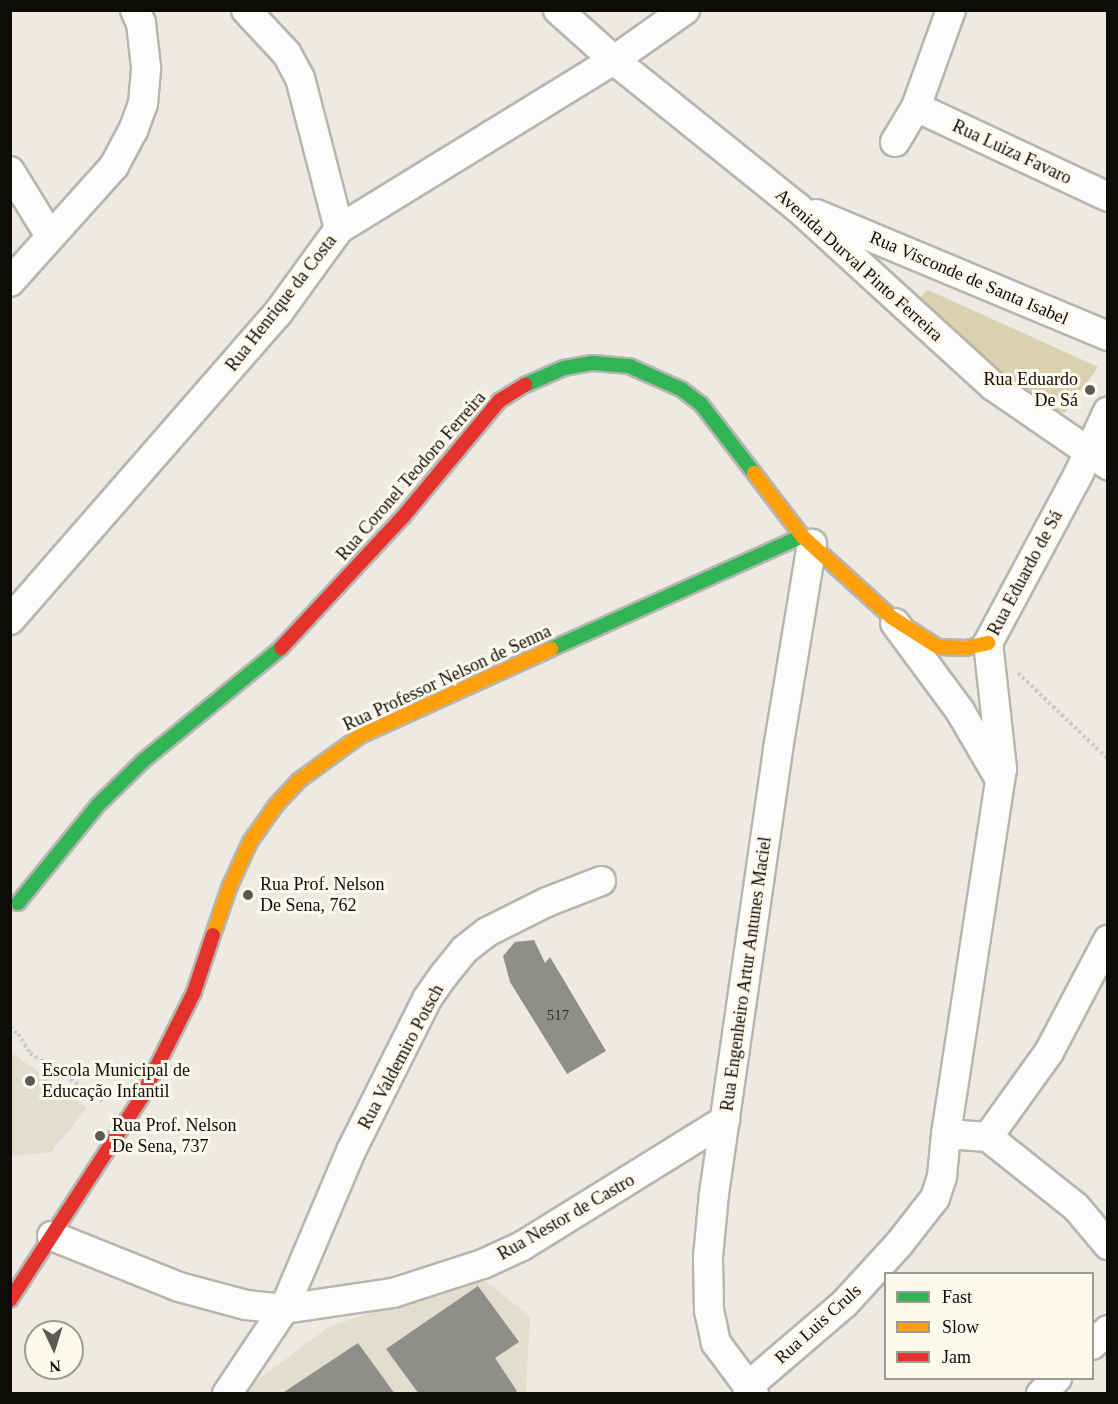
<!DOCTYPE html>
<meta charset="utf-8">
<style>
body{margin:0}
#map{position:relative;width:1118px;height:1404px;overflow:hidden;background:#eceae2;font-family:"Times New Roman",serif}
div>[style]{position:absolute}
[style*='--x']{left:calc(var(--x)*1px);top:calc(var(--y)*1px);width:calc(var(--w)*1px);rotate:calc(var(--a)*1deg)}
.built>*{inset:0;background:#e1ded0}
.green>*{inset:0;background:#dad1b0}
.building>*{inset:0;background:#908e89}
.path>*{height:4px;margin-top:-2px;transform-origin:0;background:repeating-linear-gradient(90deg,#cacac8 0 3px,transparent 0 6px)}
.roads{filter:drop-shadow(2px 0 #b7b5af) drop-shadow(-2px 0 #b7b5af) drop-shadow(0 2px #b7b5af) drop-shadow(0 -2px #b7b5af)}
.street>*{height:28px;margin:-14px;padding:0 14px;transform-origin:14px;border-radius:14px;background:#fcfcfb}
.fast>*{height:14px;margin:-7px;padding:0 7px;transform-origin:7px;border-radius:7px;background:#30b455}
.slow>*{height:14px;margin:-7px;padding:0 7px;transform-origin:7px;border-radius:7px;background:#ff9f0a}
.jam>*{height:14px;margin:-7px;padding:0 7px;transform-origin:7px;border-radius:7px;background:#e5322d}
.dots>*{width:16px;height:16px;translate:-50% -50%;box-sizing:border-box;border:3px solid #fdf9ec;border-radius:50%}
span{translate:-50% -50%;white-space:nowrap;text-align:center;line-height:1.15;-webkit-text-stroke:6px #fdf9ec;paint-order:stroke}
.number-label{font-size:15px;color:#2e2c28}
.number-label span{-webkit-text-stroke-width:0}
.street-label{font-size:18px;color:#0d0c08}
.poi-label{font-size:18px;color:#0d0c08}
.right{translate:-100% -50%;text-align:right}
.left{translate:0 -50%;text-align:left}
.frame{position:absolute;inset:0;border:12px solid #0d0c08;pointer-events:none}
.legend{position:absolute;left:884px;top:1272px;width:210px;height:108px;box-sizing:border-box;background:#fdf9ec;border:2px solid #9d9a91;margin:0;padding:8px 10px;list-style:none;font-size:18px;color:#0d0c08}
.legend li{display:flex;align-items:center;gap:12px;height:30px}
.legend b{width:30px;border:2px solid #9d9a91}
.north{position:absolute;left:24px;top:1320px;width:60px;height:60px;box-sizing:border-box;background:#fdf9ec;border:2px solid #9d9a91;border-radius:50%;rotate:176deg;font-size:16px;font-weight:700;line-height:24px;text-align:center;color:#0d0c08}
.north::after{content:'';display:block;margin:auto;width:21px;height:27px;background:#5b5a54;clip-path:polygon(50% 0,100% 100%,50% 72%,0 100%)}
</style>
<div id="map">
<div class="built">
<i style="clip-path:polygon(11px 1052px,87px 1108px,51px 1152px,11px 1156px)"></i>
<i style="clip-path:polygon(481px 1278px,530px 1316px,526px 1393px,245px 1394px,250px 1386px,330px 1326px)"></i>
</div>
<div class="green">
<i style="clip-path:polygon(928px 290px,1098px 367px,1065px 413px,1051px 412px,923px 309px,919px 298px)"></i>
</div>
<div class="building">
<i style="clip-path:polygon(534px 940px,545px 963px,550px 957px,606px 1051px,567px 1074px,510px 982px,503px 956px,515px 942px)"></i>
<i style="clip-path:polygon(478px 1286px,519px 1342px,495px 1358px,517px 1391px,513px 1394px,419px 1394px,386px 1349px)"></i>
<i style="clip-path:polygon(358px 1343px,395px 1394px,281px 1394px)"></i>
</div>
<div class="path">
<i style="--x:1018;--y:673;--w:124;--a:43.7"></i>
<i style="--x:10;--y:1027;--w:11;--a:41"></i>
<i style="--x:18;--y:1034;--w:22;--a:58"></i>
<i style="--x:30;--y:1053;--w:90;--a:33.2"></i>
</div>
<div class="roads">
<div class="street">
<i style="--x:246;--y:10;--w:60;--a:47"></i>
<i style="--x:287;--y:54;--w:27;--a:62"></i>
<i style="--x:300;--y:78;--w:156;--a:75.5"></i>
<i style="--x:558;--y:10;--w:75;--a:41.8"></i>
<i style="--x:614;--y:60;--w:235;--a:38.8"></i>
<i style="--x:797;--y:207;--w:265;--a:42.4"></i>
<i style="--x:993;--y:386;--w:140;--a:34.5"></i>
<i style="--x:916;--y:107;--w:212;--a:25.1"></i>
<i style="--x:895;--y:142;--w:41;--a:-59"></i>
<i style="--x:916;--y:107;--w:103;--a:-70.2"></i>
<i style="--x:10;--y:171;--w:76;--a:58.4"></i>
<i style="--x:816;--y:214;--w:316;--a:22.7"></i>
<i style="--x:10;--y:282;--w:156;--a:-48.1"></i>
<i style="--x:114;--y:166;--w:40;--a:-62"></i>
<i style="--x:133;--y:131;--w:29;--a:-70"></i>
<i style="--x:143;--y:104;--w:37;--a:-85"></i>
<i style="--x:146;--y:67;--w:44;--a:-96.5"></i>
<i style="--x:141;--y:23;--w:14;--a:-115"></i>
<i style="--x:10;--y:620;--w:408;--a:-48.9"></i>
<i style="--x:278;--y:313;--w:104;--a:-54"></i>
<i style="--x:339;--y:229;--w:323;--a:-31.6"></i>
<i style="--x:614;--y:60;--w:87;--a:-35.2"></i>
<i style="--x:895;--y:623;--w:109;--a:53.5"></i>
<i style="--x:960;--y:711;--w:75;--a:59.7"></i>
<i style="--x:946;--y:1134;--w:42;--a:4.1"></i>
<i style="--x:988;--y:1137;--w:112;--a:38.5"></i>
<i style="--x:1076;--y:1207;--w:50;--a:49.9"></i>
<i style="--x:988;--y:1137;--w:105;--a:-54.3"></i>
<i style="--x:1049;--y:1052;--w:127;--a:-62.2"></i>
<i style="--x:52;--y:1236;--w:137;--a:21.9"></i>
<i style="--x:179;--y:1287;--w:69;--a:15"></i>
<i style="--x:246;--y:1305;--w:38;--a:6"></i>
<i style="--x:284;--y:1309;--w:110;--a:-8.4"></i>
<i style="--x:393;--y:1293;--w:95;--a:-17.9"></i>
<i style="--x:483;--y:1264;--w:43;--a:-24.8"></i>
<i style="--x:522;--y:1246;--w:239;--a:-31.8"></i>
<i style="--x:1092;--y:1345;--w:22;--a:-43"></i>
<i style="--x:747;--y:1387;--w:129;--a:-40.6"></i>
<i style="--x:845;--y:1303;--w:80;--a:-47.5"></i>
<i style="--x:899;--y:1244;--w:58;--a:-52"></i>
<i style="--x:935;--y:1198;--w:22;--a:-72"></i>
<i style="--x:942;--y:1177;--w:43;--a:-84.7"></i>
<i style="--x:946;--y:1134;--w:369;--a:-81.3"></i>
<i style="--x:1002;--y:769;--w:127;--a:-96.3"></i>
<i style="--x:988;--y:643;--w:193;--a:-61.8"></i>
<i style="--x:1079;--y:473;--w:68;--a:-64.9"></i>
<i style="--x:227;--y:1394;--w:102;--a:-56.2"></i>
<i style="--x:284;--y:1309;--w:172;--a:-67"></i>
<i style="--x:351;--y:1151;--w:170;--a:-63.4"></i>
<i style="--x:427;--y:999;--w:29;--a:-55"></i>
<i style="--x:444;--y:975;--w:32;--a:-51"></i>
<i style="--x:464;--y:950;--w:29;--a:-38"></i>
<i style="--x:487;--y:932;--w:67;--a:-26.6"></i>
<i style="--x:547;--y:902;--w:58;--a:-21.3"></i>
<i style="--x:754;--y:1394;--w:64;--a:-126.7"></i>
<i style="--x:716;--y:1343;--w:33;--a:-102"></i>
<i style="--x:709;--y:1311;--w:54;--a:-91.1"></i>
<i style="--x:708;--y:1257;--w:63;--a:-84.6"></i>
<i style="--x:714;--y:1194;--w:450;--a:-81.8"></i>
<i style="--x:778;--y:749;--w:208;--a:-80.6"></i>
<i style="--x:1041;--y:1394;--w:23;--a:-45"></i>
</div>
<div class="fast">
<i style="--x:525;--y:385;--w:43;--a:-23.6"></i>
<i style="--x:564;--y:368;--w:29;--a:-10"></i>
<i style="--x:593;--y:363;--w:36;--a:5"></i>
<i style="--x:629;--y:366;--w:57;--a:23.9"></i>
<i style="--x:681;--y:389;--w:25;--a:37"></i>
<i style="--x:701;--y:404;--w:87;--a:52.5"></i>
<i style="--x:551;--y:649;--w:275;--a:-24.2"></i>
<i style="--x:18;--y:903;--w:127;--a:-50.8"></i>
<i style="--x:98;--y:805;--w:63;--a:-44.4"></i>
<i style="--x:143;--y:761;--w:178;--a:-39.3"></i>
</div>
<div class="slow">
<i style="--x:754;--y:473;--w:79;--a:52.7"></i>
<i style="--x:802;--y:536;--w:120;--a:42.3"></i>
<i style="--x:891;--y:617;--w:56;--a:32.6"></i>
<i style="--x:938;--y:647;--w:28;--a:2"></i>
<i style="--x:966;--y:648;--w:23;--a:-13"></i>
<i style="--x:213;--y:935;--w:50;--a:-71.2"></i>
<i style="--x:229;--y:888;--w:51;--a:-65.5"></i>
<i style="--x:250;--y:842;--w:45;--a:-54.9"></i>
<i style="--x:276;--y:805;--w:33;--a:-47"></i>
<i style="--x:298;--y:781;--w:77;--a:-36"></i>
<i style="--x:360;--y:736;--w:210;--a:-24.5"></i>
</div>
<div class="jam">
<i style="--x:281;--y:648;--w:178;--a:-47.1"></i>
<i style="--x:402;--y:518;--w:152;--a:-50.3"></i>
<i style="--x:499;--y:401;--w:31;--a:-32"></i>
<i style="--x:10;--y:1300;--w:241;--a:-57"></i>
<i style="--x:141;--y:1098;--w:119;--a:-63.4"></i>
<i style="--x:194;--y:992;--w:60;--a:-71.6"></i>
</div>
</div>
<div class="dots">
<i style="left:1090px;top:390px;background:#5b5a54"></i>
<i style="left:248px;top:895px;background:#5b5a54"></i>
<i style="left:30px;top:1081px;background:#5b5a54"></i>
<i style="left:100px;top:1136px;background:#5b5a54"></i>
</div>
<div class="number-label">
<span style="left:558px;top:1016px">517</span>
</div>
<div class="street-label">
<span style="left:1012px;top:152px;rotate:25deg">Rua Luiza Favaro</span>
<span style="left:859px;top:265px;rotate:42deg">Avenida Durval Pinto Ferreira</span>
<span style="left:969px;top:278px;rotate:23deg">Rua Visconde de Santa Isabel</span>
<span style="left:281px;top:303px;rotate:-52deg">Rua Henrique da Costa</span>
<span style="left:411px;top:476px;rotate:-49deg">Rua Coronel Teodoro Ferreira</span>
<span style="left:1025px;top:573px;rotate:-62deg">Rua Eduardo de Sá</span>
<span style="left:447px;top:678px;rotate:-25deg">Rua Professor Nelson de Senna</span>
<span style="left:746px;top:974px;rotate:-82deg">Rua Engenheiro Artur Antunes Maciel</span>
<span style="left:401px;top:1057px;rotate:-62deg">Rua Valdemiro Potsch</span>
<span style="left:566px;top:1217px;rotate:-30deg">Rua Nestor de Castro</span>
<span style="left:818px;top:1324px;rotate:-42deg">Rua Luis Cruls</span>
</div>
<div class="poi-label">
<span class="right" style="left:1078px;top:390px">Rua Eduardo<br>De Sá</span>
<span class="left" style="left:260px;top:895px">Rua Prof. Nelson<br>De Sena, 762</span>
<span class="left" style="left:42px;top:1081px">Escola Municipal de<br>Educação Infantil</span>
<span class="left" style="left:112px;top:1136px">Rua Prof. Nelson<br>De Sena, 737</span>
</div>
<div class="frame"></div>
<ul class="legend">
<li><b style="height:8px;background:#30b455"></b>Fast</li>
<li><b style="height:8px;background:#ff9f0a"></b>Slow</li>
<li><b style="height:8px;background:#e5322d"></b>Jam</li>
</ul>
<div class="north">N</div>
</div>
